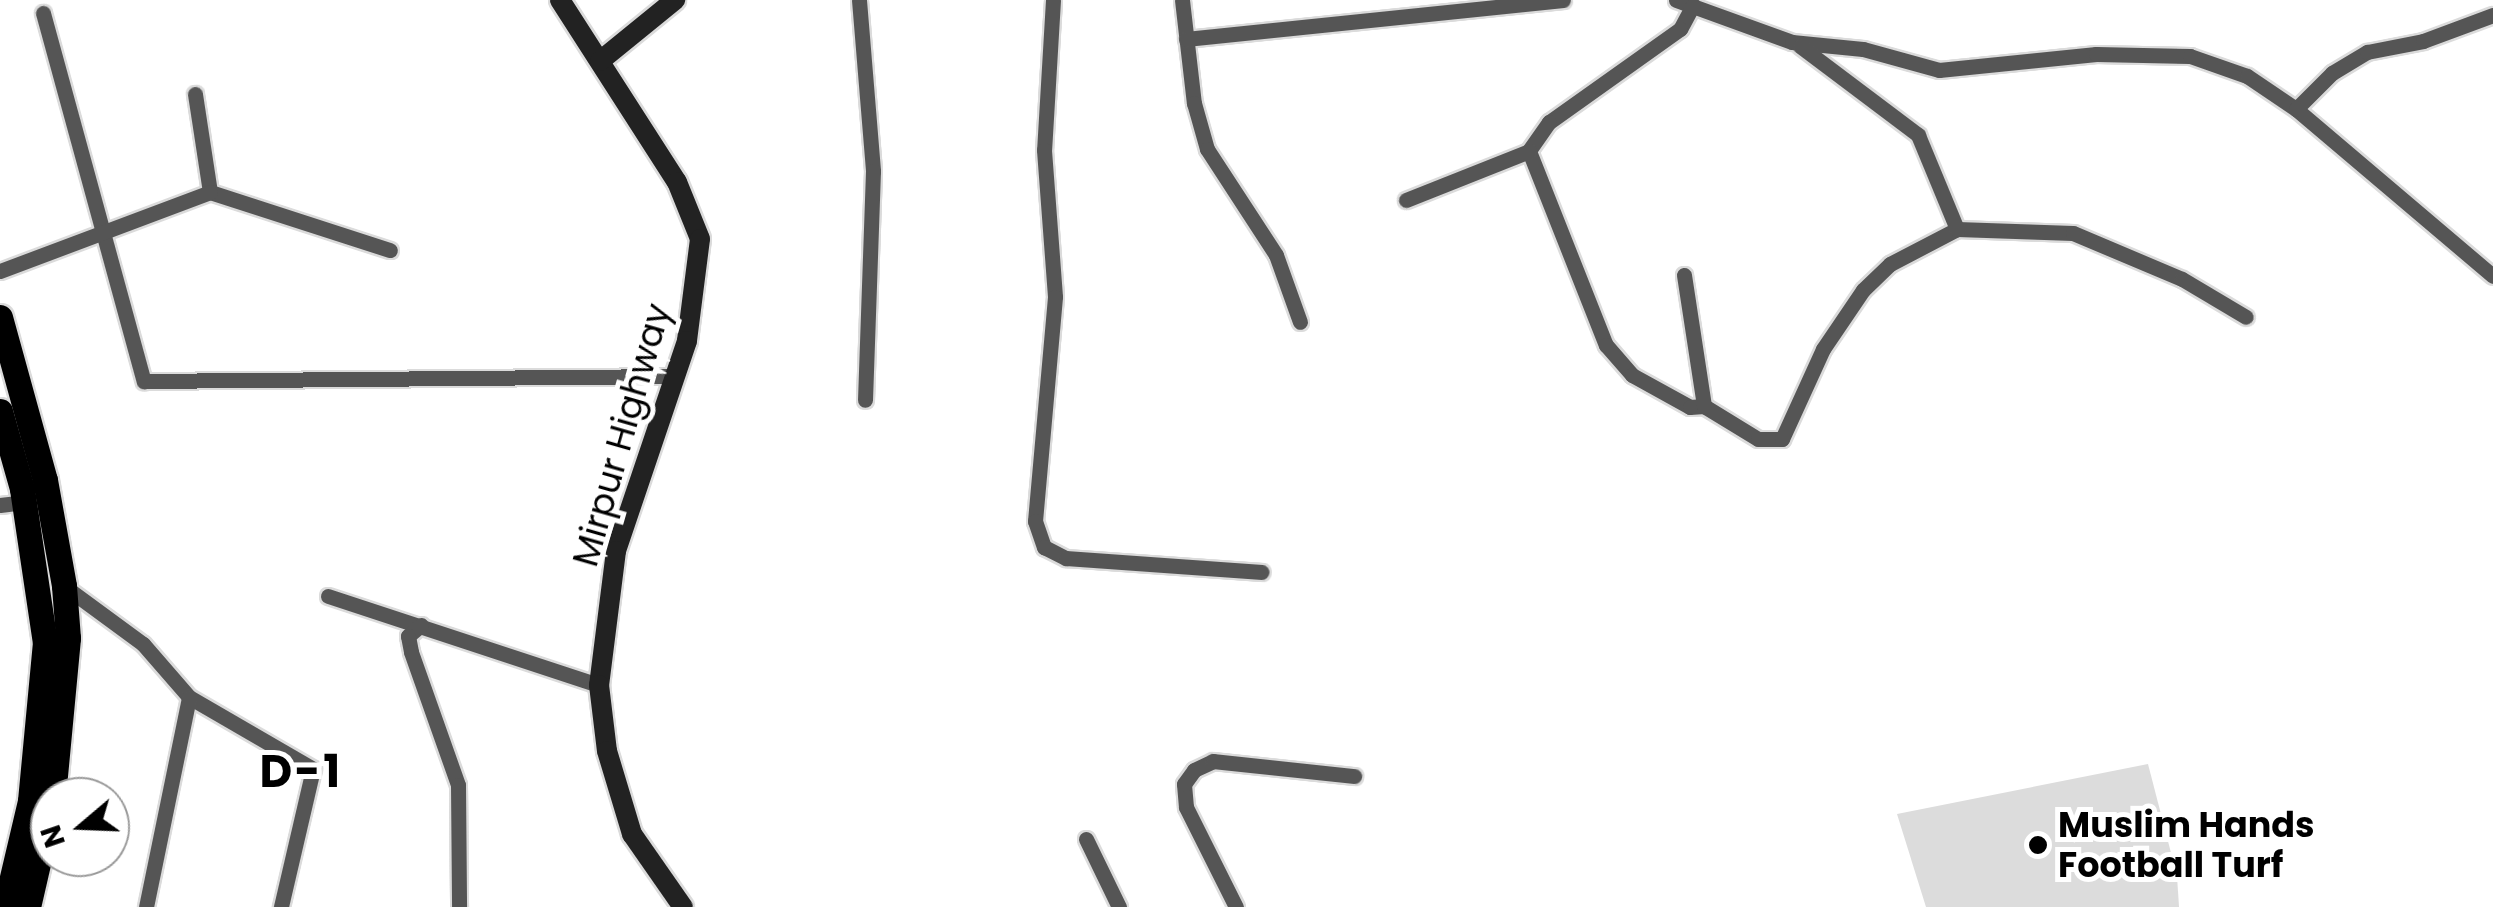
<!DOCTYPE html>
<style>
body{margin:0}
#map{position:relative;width:2493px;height:907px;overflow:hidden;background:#fff;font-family:Poppins,sans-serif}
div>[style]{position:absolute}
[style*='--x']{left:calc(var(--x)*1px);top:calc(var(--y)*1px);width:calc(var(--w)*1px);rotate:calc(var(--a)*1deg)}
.green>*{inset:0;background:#dcdcdc}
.roads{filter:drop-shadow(2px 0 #dbdbdb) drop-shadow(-2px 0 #dbdbdb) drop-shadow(0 2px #dbdbdb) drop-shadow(0 -2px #dbdbdb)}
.street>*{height:15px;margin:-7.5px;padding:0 7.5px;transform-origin:7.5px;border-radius:7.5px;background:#555}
.secondary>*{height:20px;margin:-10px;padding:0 10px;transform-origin:10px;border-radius:10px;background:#222}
.primary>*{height:25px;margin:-12.5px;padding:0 12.5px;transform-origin:12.5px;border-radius:12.5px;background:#000}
.dots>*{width:28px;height:28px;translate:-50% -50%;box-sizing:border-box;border:5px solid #fff;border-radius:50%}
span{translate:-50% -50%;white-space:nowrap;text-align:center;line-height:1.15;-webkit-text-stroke:10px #fff;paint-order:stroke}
.street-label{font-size:35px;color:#000}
.poi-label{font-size:35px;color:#000;font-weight:700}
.left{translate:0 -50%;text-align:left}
.district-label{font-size:45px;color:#000;font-weight:700;letter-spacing:2.5px}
.north{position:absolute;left:30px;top:777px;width:100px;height:100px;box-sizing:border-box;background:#fff;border:2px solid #999;border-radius:50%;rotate:251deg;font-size:28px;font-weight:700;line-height:40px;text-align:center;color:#000}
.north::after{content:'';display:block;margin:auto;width:35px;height:45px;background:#000;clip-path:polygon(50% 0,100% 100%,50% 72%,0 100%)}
</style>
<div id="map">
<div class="green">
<i style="clip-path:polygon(2148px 764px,2177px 876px,2179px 907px,1926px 907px,1897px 814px)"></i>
</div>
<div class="roads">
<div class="street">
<i style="--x:859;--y:0;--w:172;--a:85.3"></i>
<i style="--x:873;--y:171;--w:229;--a:92"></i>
<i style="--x:1053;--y:0;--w:150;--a:93.4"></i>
<i style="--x:1044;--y:150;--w:147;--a:85.7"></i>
<i style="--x:1055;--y:297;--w:225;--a:95.1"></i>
<i style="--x:1035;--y:521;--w:28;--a:71"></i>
<i style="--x:1044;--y:547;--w:25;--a:27"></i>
<i style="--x:1066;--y:558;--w:196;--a:4.1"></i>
<i style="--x:1182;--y:0;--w:104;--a:83.4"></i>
<i style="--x:1194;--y:103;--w:48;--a:74.2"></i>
<i style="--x:1207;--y:149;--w:126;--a:56.9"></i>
<i style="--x:1276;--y:255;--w:71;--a:70.3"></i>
<i style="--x:1676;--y:0;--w:123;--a:19.9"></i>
<i style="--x:1792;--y:42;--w:71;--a:5.6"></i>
<i style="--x:1863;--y:49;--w:79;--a:15.4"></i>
<i style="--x:1939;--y:70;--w:158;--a:-5.8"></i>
<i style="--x:2096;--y:54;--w:94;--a:1.2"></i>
<i style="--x:2190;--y:56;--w:60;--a:19.3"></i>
<i style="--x:2247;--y:76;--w:59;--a:34"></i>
<i style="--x:2296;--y:109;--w:258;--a:40.3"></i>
<i style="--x:1693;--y:5;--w:27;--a:118"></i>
<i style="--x:1680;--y:29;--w:161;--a:144.6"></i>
<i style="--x:1549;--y:122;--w:35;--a:125"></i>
<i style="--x:1529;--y:151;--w:209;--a:68.4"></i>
<i style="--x:1606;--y:345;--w:40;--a:49"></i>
<i style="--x:1632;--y:375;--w:66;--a:28.9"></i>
<i style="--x:1690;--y:407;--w:14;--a:-4"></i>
<i style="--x:1704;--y:406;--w:63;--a:31.4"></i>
<i style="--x:1758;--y:439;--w:24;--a:0"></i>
<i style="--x:1782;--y:439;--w:99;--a:-65.5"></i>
<i style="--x:1823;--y:349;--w:71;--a:-55.9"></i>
<i style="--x:1863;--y:290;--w:37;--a:-44"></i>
<i style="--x:1890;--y:264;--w:76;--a:-27.6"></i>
<i style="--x:1957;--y:229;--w:116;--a:2"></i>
<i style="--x:2073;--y:233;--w:118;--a:22.9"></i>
<i style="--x:2182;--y:279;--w:74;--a:30.7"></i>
<i style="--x:43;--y:13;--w:382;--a:74.7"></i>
<i style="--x:144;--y:381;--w:531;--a:-0.54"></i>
<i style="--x:1186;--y:39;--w:379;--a:-5.9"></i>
<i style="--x:1800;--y:46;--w:148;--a:37"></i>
<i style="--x:1918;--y:135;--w:102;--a:67.5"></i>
<i style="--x:195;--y:94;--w:99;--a:81.3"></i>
<i style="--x:210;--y:192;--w:189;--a:17.9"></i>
<i style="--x:2296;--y:109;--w:51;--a:-45"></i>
<i style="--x:2332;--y:73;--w:41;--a:-31"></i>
<i style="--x:2367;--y:52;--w:57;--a:-11.1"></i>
<i style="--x:2423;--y:41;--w:75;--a:-20.4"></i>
<i style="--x:1406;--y:200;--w:132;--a:-21.7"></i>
<i style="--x:0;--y:271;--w:224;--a:-20.6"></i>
<i style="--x:1684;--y:275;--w:133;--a:81.3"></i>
<i style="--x:0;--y:505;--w:24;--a:-7"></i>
<i style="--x:64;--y:586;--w:98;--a:36.3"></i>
<i style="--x:143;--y:644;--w:70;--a:49"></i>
<i style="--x:189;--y:697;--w:143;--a:30.1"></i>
<i style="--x:313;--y:769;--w:142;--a:103.1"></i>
<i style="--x:328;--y:596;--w:285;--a:18.2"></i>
<i style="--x:421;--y:625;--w:17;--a:140"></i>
<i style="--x:408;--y:636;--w:16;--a:79"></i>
<i style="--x:411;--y:652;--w:141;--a:70.5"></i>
<i style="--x:458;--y:785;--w:122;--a:89.5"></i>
<i style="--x:1086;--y:839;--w:76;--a:64.1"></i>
<i style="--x:146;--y:907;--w:214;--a:-78.4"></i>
<i style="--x:1236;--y:907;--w:112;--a:-116.6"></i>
<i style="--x:1186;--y:807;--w:23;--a:-95"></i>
<i style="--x:1184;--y:784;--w:17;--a:-54"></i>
<i style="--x:1194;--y:770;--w:21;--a:-25"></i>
<i style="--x:1213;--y:761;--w:142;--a:6.1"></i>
</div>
<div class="secondary">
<i style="--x:560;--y:0;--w:216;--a:57.3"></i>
<i style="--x:677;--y:182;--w:61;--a:68"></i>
<i style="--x:700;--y:239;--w:103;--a:97.3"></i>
<i style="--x:687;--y:341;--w:222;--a:108.7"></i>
<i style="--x:616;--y:551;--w:135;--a:97.2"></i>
<i style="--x:599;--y:685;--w:66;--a:83.1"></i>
<i style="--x:607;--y:751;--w:87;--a:73.2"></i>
<i style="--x:632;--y:834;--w:89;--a:55.1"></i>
<i style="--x:600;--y:61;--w:97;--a:-39.1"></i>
</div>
<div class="primary">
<i style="--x:0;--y:317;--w:169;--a:74.6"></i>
<i style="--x:45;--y:480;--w:108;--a:79.8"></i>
<i style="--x:64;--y:586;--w:52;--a:85.6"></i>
<i style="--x:68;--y:638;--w:160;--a:95.4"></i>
<i style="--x:0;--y:411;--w:81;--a:74.2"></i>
<i style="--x:22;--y:489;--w:155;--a:81.5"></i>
<i style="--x:45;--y:642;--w:160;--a:95.4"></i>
<i style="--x:30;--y:801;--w:109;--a:103.3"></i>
<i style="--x:28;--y:907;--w:98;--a:-77"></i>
</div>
</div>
<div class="dots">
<i style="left:2038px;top:845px;background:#000"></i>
</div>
<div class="street-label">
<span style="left:622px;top:435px;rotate:-74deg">Mirpur Highway</span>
</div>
<div class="poi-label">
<span class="left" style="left:2058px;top:845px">Muslim Hands<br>Football Turf</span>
</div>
<div class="district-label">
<span style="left:301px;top:772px">D-1</span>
</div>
<div class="north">N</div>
</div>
